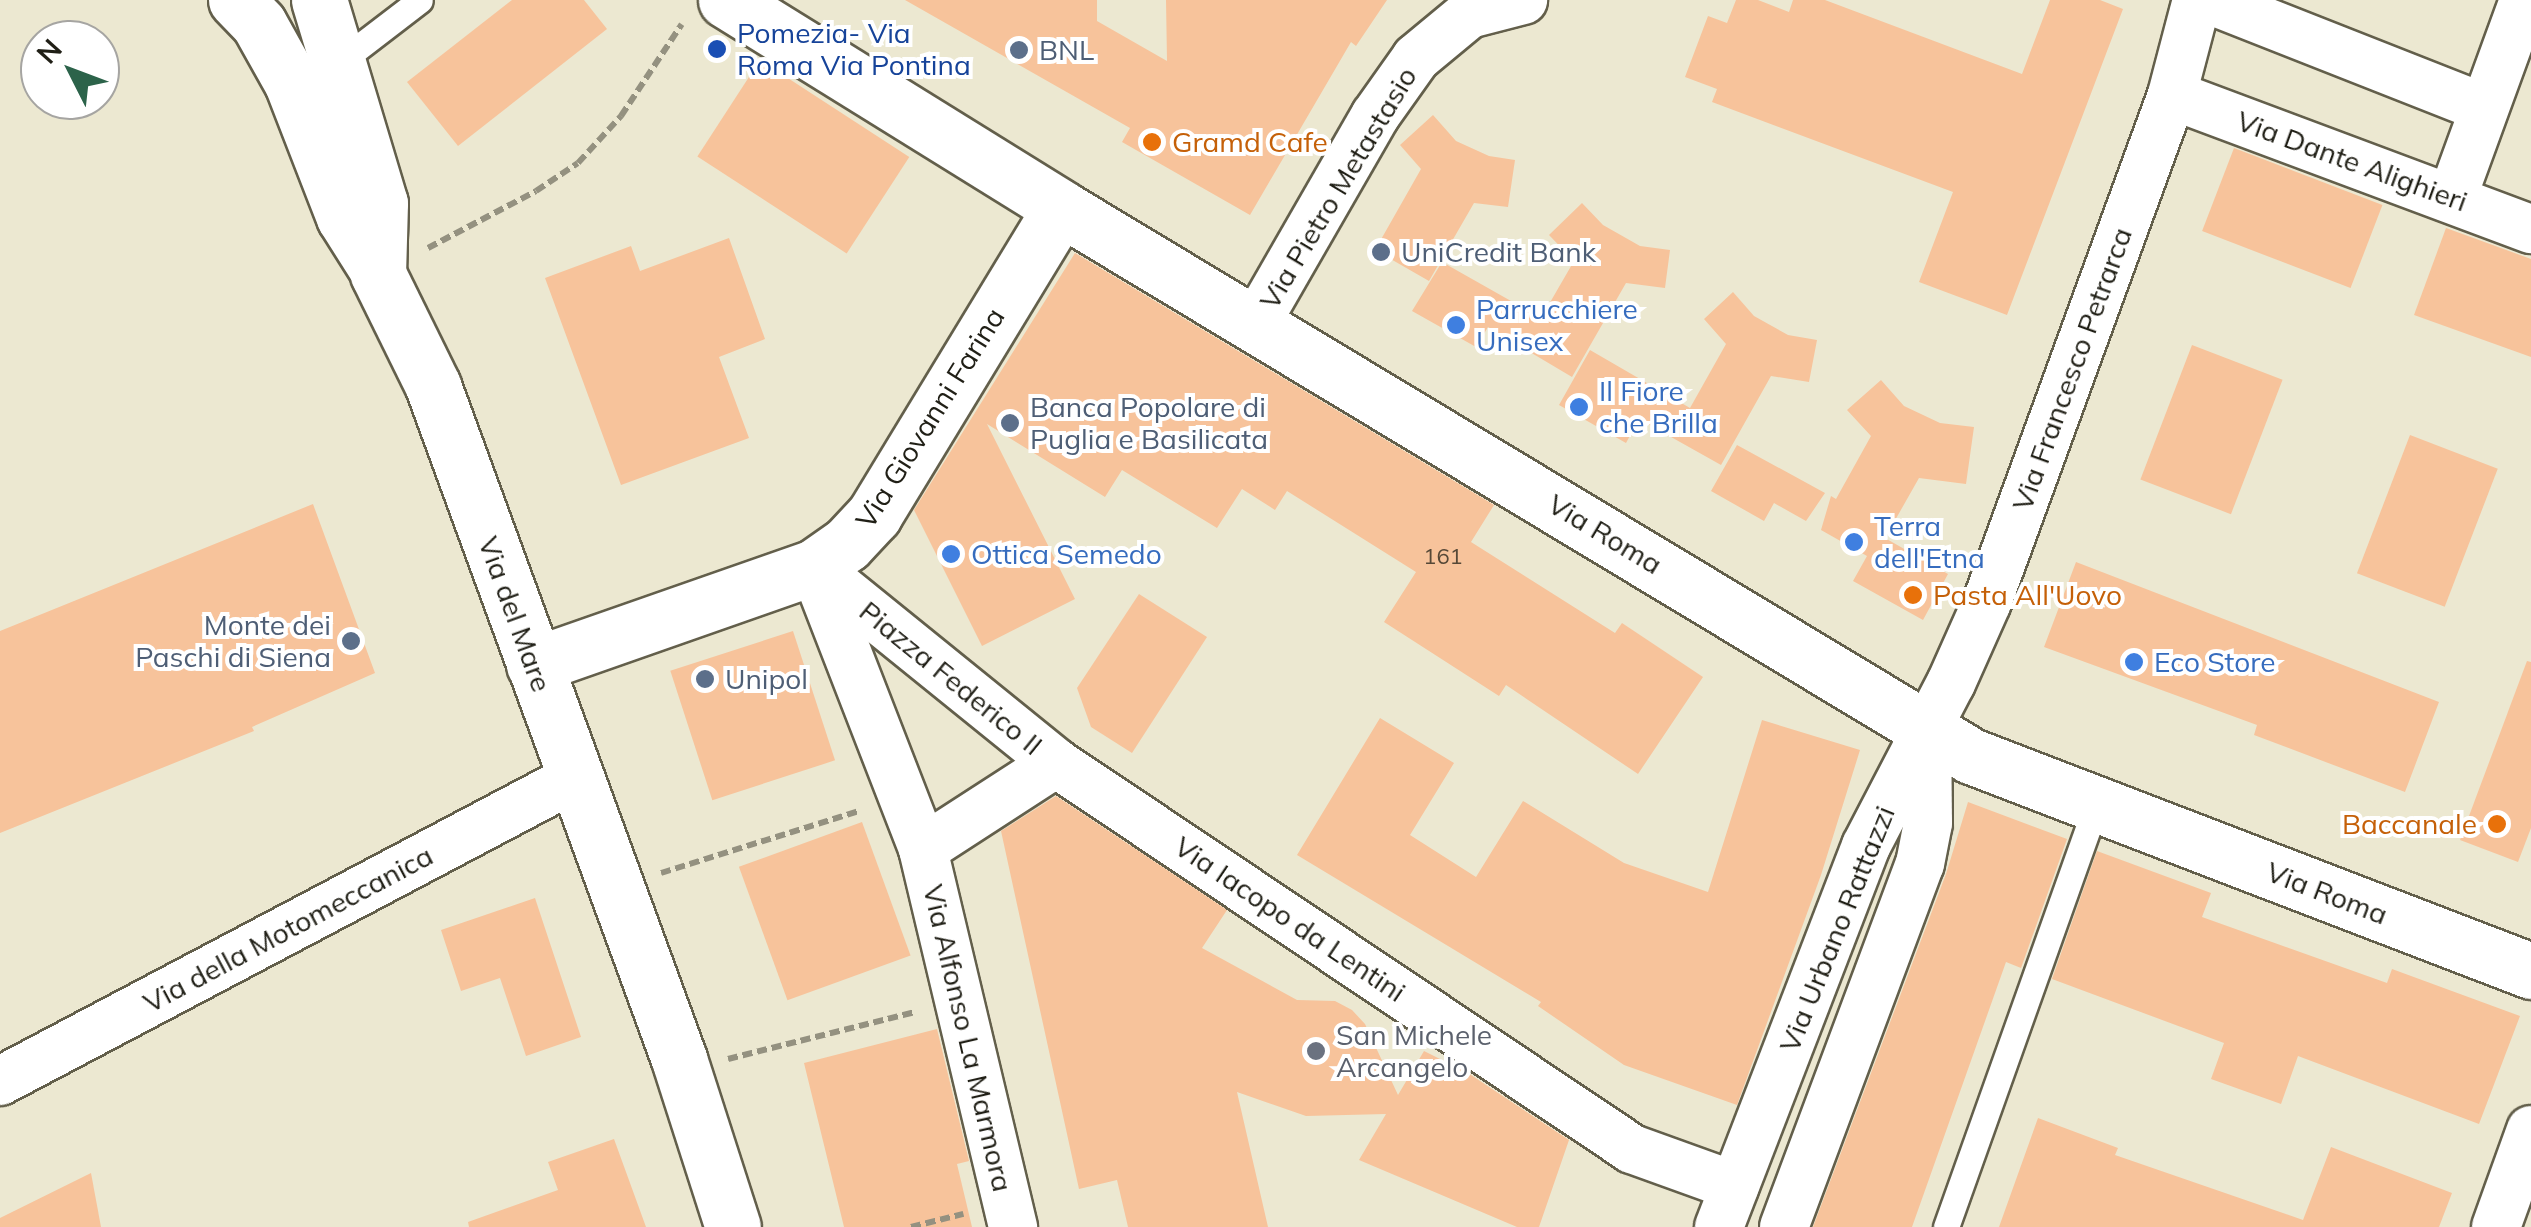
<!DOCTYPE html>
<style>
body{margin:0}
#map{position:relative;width:2531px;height:1227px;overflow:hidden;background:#ece8d1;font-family:Mulish,sans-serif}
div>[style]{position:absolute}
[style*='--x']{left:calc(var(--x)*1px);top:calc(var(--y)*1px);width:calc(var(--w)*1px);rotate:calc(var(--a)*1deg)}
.building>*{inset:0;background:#f7c39b;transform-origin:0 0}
.path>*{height:6px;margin-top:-3px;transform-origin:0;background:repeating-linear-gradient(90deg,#949180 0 10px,transparent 0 15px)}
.roads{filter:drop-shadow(2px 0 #635f4b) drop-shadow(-2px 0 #635f4b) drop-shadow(0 2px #635f4b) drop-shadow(0 -2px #635f4b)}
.lane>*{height:25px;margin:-12.5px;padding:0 12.5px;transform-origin:12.5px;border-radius:12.5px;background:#fff}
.street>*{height:48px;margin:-24px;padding:0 24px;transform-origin:24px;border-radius:24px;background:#fff}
.secondary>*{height:55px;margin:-27.5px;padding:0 27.5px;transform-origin:27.5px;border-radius:27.5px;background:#fff}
.dots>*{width:28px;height:28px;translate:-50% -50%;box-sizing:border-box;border:5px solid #fff;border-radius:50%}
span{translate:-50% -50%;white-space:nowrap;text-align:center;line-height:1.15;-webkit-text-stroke:8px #fff;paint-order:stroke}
.number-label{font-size:22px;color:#564837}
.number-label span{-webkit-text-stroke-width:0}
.transit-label{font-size:28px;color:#164399}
.left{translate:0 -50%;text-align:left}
.service-label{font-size:28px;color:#4e5e75}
.right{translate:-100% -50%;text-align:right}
.food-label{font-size:28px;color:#c56008}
.street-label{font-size:28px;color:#201f16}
.shop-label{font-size:28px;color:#366cbe}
.worship-label{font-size:28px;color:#5b616d}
.north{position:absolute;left:20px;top:20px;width:100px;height:100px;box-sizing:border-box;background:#fff;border:2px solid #a6a5a2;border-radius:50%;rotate:312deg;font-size:28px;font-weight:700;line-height:40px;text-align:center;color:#201f16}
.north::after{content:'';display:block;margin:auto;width:35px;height:45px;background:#2c634a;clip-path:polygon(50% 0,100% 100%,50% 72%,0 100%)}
</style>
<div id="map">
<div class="building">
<i style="clip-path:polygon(512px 0,584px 0,607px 29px,458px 146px,407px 82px)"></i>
<i style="clip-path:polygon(905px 0,1097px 0,1097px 21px,1167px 61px,1166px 0,1387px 0,1356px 46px,1351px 42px,1250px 215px,1122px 142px,1130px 128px)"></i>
<i style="clip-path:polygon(1736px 0,1758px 0,1789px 12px,1793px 0,1825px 0,2022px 74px,2050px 0,2100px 0,2123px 9px,2007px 315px,1919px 282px,1953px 192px,1712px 102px,1717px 89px,1685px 77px,1708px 16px,1727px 23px)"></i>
<i style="left:760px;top:60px;width:178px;height:115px;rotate:33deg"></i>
<i style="clip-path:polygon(1433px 115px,1456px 141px,1489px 156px,1515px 160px,1508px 207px,1474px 203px,1429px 281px,1375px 250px,1421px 169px,1400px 145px)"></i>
<i style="left:2234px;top:148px;width:159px;height:89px;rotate:21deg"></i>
<i style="clip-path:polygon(1582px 203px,1603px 225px,1640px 246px,1670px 250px,1665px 288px,1626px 283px,1572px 377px,1488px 327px,1476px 347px,1412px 311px,1442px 262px,1541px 318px,1574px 261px,1549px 235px)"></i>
<i style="clip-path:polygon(2446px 228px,2531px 259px,2531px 357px,2414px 315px)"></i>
<i style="clip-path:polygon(729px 238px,765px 339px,719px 357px,749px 438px,621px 485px,545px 278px,631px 246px,640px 271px)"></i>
<i style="clip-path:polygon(1075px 253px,1494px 505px,1471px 542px,1615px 633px,1622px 623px,1703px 677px,1638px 774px,1506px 685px,1499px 696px,1384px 622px,1416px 572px,1287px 491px,1275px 510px,1242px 489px,1217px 528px,1122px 470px,1105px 497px,987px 424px,1075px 599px,982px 646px,914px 510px)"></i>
<i style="clip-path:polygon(1733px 292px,1754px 316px,1788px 335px,1817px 340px,1809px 382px,1771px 376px,1721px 465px,1639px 419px,1626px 443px,1559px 405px,1590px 350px,1690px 408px,1726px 344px,1704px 319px)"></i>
<i style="left:2192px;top:345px;width:97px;height:144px;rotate:21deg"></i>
<i style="clip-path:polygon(1881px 380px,1904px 406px,1940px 423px,1974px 427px,1966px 484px,1919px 478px,1885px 538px,1948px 574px,1923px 620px,1853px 581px,1867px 556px,1821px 530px,1831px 496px,1836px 499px,1871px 436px,1847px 410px)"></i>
<i style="left:2410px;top:435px;width:94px;height:148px;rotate:21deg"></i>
<i style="clip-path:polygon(1737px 445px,1825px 493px,1806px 521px,1774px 503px,1764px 521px,1711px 491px)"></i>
<i style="clip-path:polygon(313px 504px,375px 673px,252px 727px,254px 731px,0 833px,0 631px)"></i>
<i style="clip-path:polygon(2076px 562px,2439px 702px,2405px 792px,2254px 735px,2257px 725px,2044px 647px)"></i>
<i style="clip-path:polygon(1139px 594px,1207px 637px,1132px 753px,1091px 727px,1077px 688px)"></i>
<i style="left:793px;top:631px;width:136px;height:129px;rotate:72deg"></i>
<i style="clip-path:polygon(2527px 661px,2531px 662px,2531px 828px,2518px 862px,2460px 840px)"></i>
<i style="clip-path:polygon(1380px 718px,1454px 763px,1410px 835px,1476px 877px,1523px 801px,1624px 863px,1708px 892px,1762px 720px,1860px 750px,1821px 875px,1737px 1105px,1624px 1065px,1538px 1006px,1541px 1002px,1297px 855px)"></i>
<i style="clip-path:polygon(1056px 796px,1227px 910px,1202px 948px,1297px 1000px,1335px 1001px,1352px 1010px,1365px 1024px,1398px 1095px,1424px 1051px,1468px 1073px,1569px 1140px,1539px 1227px,1517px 1227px,1359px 1160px,1386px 1114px,1306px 1116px,1237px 1092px,1268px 1227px,1128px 1227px,1117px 1180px,1079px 1189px,1001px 831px)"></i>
<i style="clip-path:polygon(1968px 802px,2067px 839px,2021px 968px,2006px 962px,1912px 1227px,1813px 1227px,1946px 874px)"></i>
<i style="left:862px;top:822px;width:142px;height:131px;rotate:70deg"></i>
<i style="clip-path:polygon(2097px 851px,2211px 893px,2202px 917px,2387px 983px,2392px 969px,2520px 1016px,2479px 1124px,2298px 1056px,2281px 1104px,2211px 1079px,2224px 1043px,2052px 979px)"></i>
<i style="clip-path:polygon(535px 898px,581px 1037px,526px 1056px,500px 978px,461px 991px,441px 930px)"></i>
<i style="clip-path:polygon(937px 1029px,969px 1161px,957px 1164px,972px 1227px,844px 1227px,804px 1063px)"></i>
<i style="clip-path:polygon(2038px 1118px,2118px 1148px,2115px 1155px,2303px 1220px,2331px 1147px,2452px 1193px,2439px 1227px,1999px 1227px)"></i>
<i style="clip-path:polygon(614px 1139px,646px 1227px,469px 1227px,468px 1222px,558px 1190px,548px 1162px)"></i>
<i style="clip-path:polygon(91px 1173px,101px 1227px,0 1227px,0 1218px)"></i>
</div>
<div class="path">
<i style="--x:428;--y:248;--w:122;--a:-27.8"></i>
<i style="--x:536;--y:191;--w:50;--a:-33.7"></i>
<i style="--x:578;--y:163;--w:64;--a:-47.5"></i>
<i style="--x:621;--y:116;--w:110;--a:-56.5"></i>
<i style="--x:661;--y:873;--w:207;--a:-17.4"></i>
<i style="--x:728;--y:1059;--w:193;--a:-14.1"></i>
<i style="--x:911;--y:1227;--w:54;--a:-14"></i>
</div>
<div class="roads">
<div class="lane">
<i style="--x:338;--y:63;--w:103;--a:-37.5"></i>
<i style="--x:1946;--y:1227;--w:447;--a:-70.4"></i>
</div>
<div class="street">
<i style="--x:2210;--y:0;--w:292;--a:21.5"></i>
<i style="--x:2172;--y:95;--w:383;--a:20.5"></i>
<i style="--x:2452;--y:198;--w:211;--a:-70"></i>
<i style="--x:1256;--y:323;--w:239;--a:-60.1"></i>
<i style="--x:1375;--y:116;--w:71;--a:-54.7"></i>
<i style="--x:1416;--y:58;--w:69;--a:-39.7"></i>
<i style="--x:1469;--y:14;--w:56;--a:-14.5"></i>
<i style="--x:814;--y:567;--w:311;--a:39"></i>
<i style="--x:1056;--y:763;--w:693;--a:33.83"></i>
<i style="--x:1632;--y:1149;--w:109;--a:19.8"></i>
<i style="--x:815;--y:570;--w:299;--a:68.8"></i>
<i style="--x:923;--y:849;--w:389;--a:76.6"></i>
<i style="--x:923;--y:849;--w:158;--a:-32.9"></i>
<i style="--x:0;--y:1081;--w:651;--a:-27.82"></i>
<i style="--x:1719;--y:1227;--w:408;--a:-68.9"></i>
<i style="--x:1866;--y:846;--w:184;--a:-62.5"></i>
<i style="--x:1951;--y:683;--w:89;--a:-66"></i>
<i style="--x:1987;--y:602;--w:540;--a:-69.95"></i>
<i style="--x:2172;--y:95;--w:98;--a:-75.3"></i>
<i style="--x:1784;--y:1227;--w:388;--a:-69.5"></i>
<i style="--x:1920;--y:864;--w:42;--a:-79"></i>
<i style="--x:1928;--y:823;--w:93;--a:-90.6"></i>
<i style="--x:2496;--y:1227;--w:103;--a:-70.2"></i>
</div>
<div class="secondary">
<i style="--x:236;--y:0;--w:33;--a:46"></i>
<i style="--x:259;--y:24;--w:68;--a:60.8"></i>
<i style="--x:292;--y:83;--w:144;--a:68.8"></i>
<i style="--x:344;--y:217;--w:58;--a:57.7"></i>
<i style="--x:319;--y:0;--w:212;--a:73.3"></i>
<i style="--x:380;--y:203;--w:71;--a:91.6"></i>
<i style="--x:378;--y:274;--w:125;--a:63.8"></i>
<i style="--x:433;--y:386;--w:717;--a:69.92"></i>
<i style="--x:679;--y:1059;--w:176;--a:72.2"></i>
<i style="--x:726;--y:0;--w:394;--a:31.8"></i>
<i style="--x:1061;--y:208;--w:1062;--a:31.06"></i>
<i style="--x:1971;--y:756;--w:600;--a:21"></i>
<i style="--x:534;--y:665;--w:297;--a:-19.3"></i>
<i style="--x:814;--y:567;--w:40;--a:-34.9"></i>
<i style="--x:847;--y:544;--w:40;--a:-47"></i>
<i style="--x:874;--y:515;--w:359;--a:-58.7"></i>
</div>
</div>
<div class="dots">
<i style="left:717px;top:49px;background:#1a4fb4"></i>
<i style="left:1019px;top:50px;background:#5c6f8a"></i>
<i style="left:1152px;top:142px;background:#e8710a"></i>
<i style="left:1381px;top:252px;background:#5c6f8a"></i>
<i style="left:1456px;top:325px;background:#3f7fe0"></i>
<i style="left:1579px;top:407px;background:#3f7fe0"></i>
<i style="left:1010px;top:423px;background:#5c6f8a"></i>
<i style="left:1854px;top:542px;background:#3f7fe0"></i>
<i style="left:951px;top:554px;background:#3f7fe0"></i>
<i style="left:1913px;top:595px;background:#e8710a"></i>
<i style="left:351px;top:641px;background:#5c6f8a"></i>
<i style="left:2134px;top:662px;background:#3f7fe0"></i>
<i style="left:705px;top:679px;background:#5c6f8a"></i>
<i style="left:2497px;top:824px;background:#e8710a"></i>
<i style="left:1316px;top:1051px;background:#6b7280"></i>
</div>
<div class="number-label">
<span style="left:1443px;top:557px">161</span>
</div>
<div class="transit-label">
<span class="left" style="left:737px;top:49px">Pomezia- Via<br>Roma Via Pontina</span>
</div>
<div class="service-label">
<span class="left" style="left:1039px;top:50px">BNL</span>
<span class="left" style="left:1401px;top:252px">UniCredit Bank</span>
<span class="left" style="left:1030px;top:423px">Banca Popolare di<br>Puglia e Basilicata</span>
<span class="right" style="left:331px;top:641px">Monte dei<br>Paschi di Siena</span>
<span class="left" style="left:725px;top:679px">Unipol</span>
</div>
<div class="food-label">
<span class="left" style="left:1172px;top:142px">Gramd Cafe</span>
<span class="left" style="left:1933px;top:595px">Pasta All'Uovo</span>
<span class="right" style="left:2477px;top:824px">Baccanale</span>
</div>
<div class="street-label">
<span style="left:2352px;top:161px;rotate:20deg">Via Dante Alighieri</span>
<span style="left:1338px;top:188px;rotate:-59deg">Via Pietro Metastasio</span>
<span style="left:2072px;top:369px;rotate:-70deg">Via Francesco Petrarca</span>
<span style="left:930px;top:418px;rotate:-58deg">Via Giovanni Farina</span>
<span style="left:1605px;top:534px;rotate:31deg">Via Roma</span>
<span style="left:515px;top:614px;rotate:70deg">Via del Mare</span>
<span style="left:951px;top:678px;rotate:39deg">Piazza Federico II</span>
<span style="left:2327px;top:893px;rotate:21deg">Via Roma</span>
<span style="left:1290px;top:919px;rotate:34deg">Via Iacopo da Lentini</span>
<span style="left:288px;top:929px;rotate:-28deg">Via della Motomeccanica</span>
<span style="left:1837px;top:929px;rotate:-68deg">Via Urbano Rattazzi</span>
<span style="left:968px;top:1038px;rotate:77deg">Via Alfonso La Marmora</span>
</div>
<div class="shop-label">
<span class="left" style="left:1476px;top:325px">Parrucchiere<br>Unisex</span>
<span class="left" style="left:1599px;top:407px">Il Fiore<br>che Brilla</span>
<span class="left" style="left:1874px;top:542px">Terra<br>dell'Etna</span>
<span class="left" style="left:971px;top:554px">Ottica Semedo</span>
<span class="left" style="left:2154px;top:662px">Eco Store</span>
</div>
<div class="worship-label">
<span class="left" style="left:1336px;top:1051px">San Michele<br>Arcangelo</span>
</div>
<div class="north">N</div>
</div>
